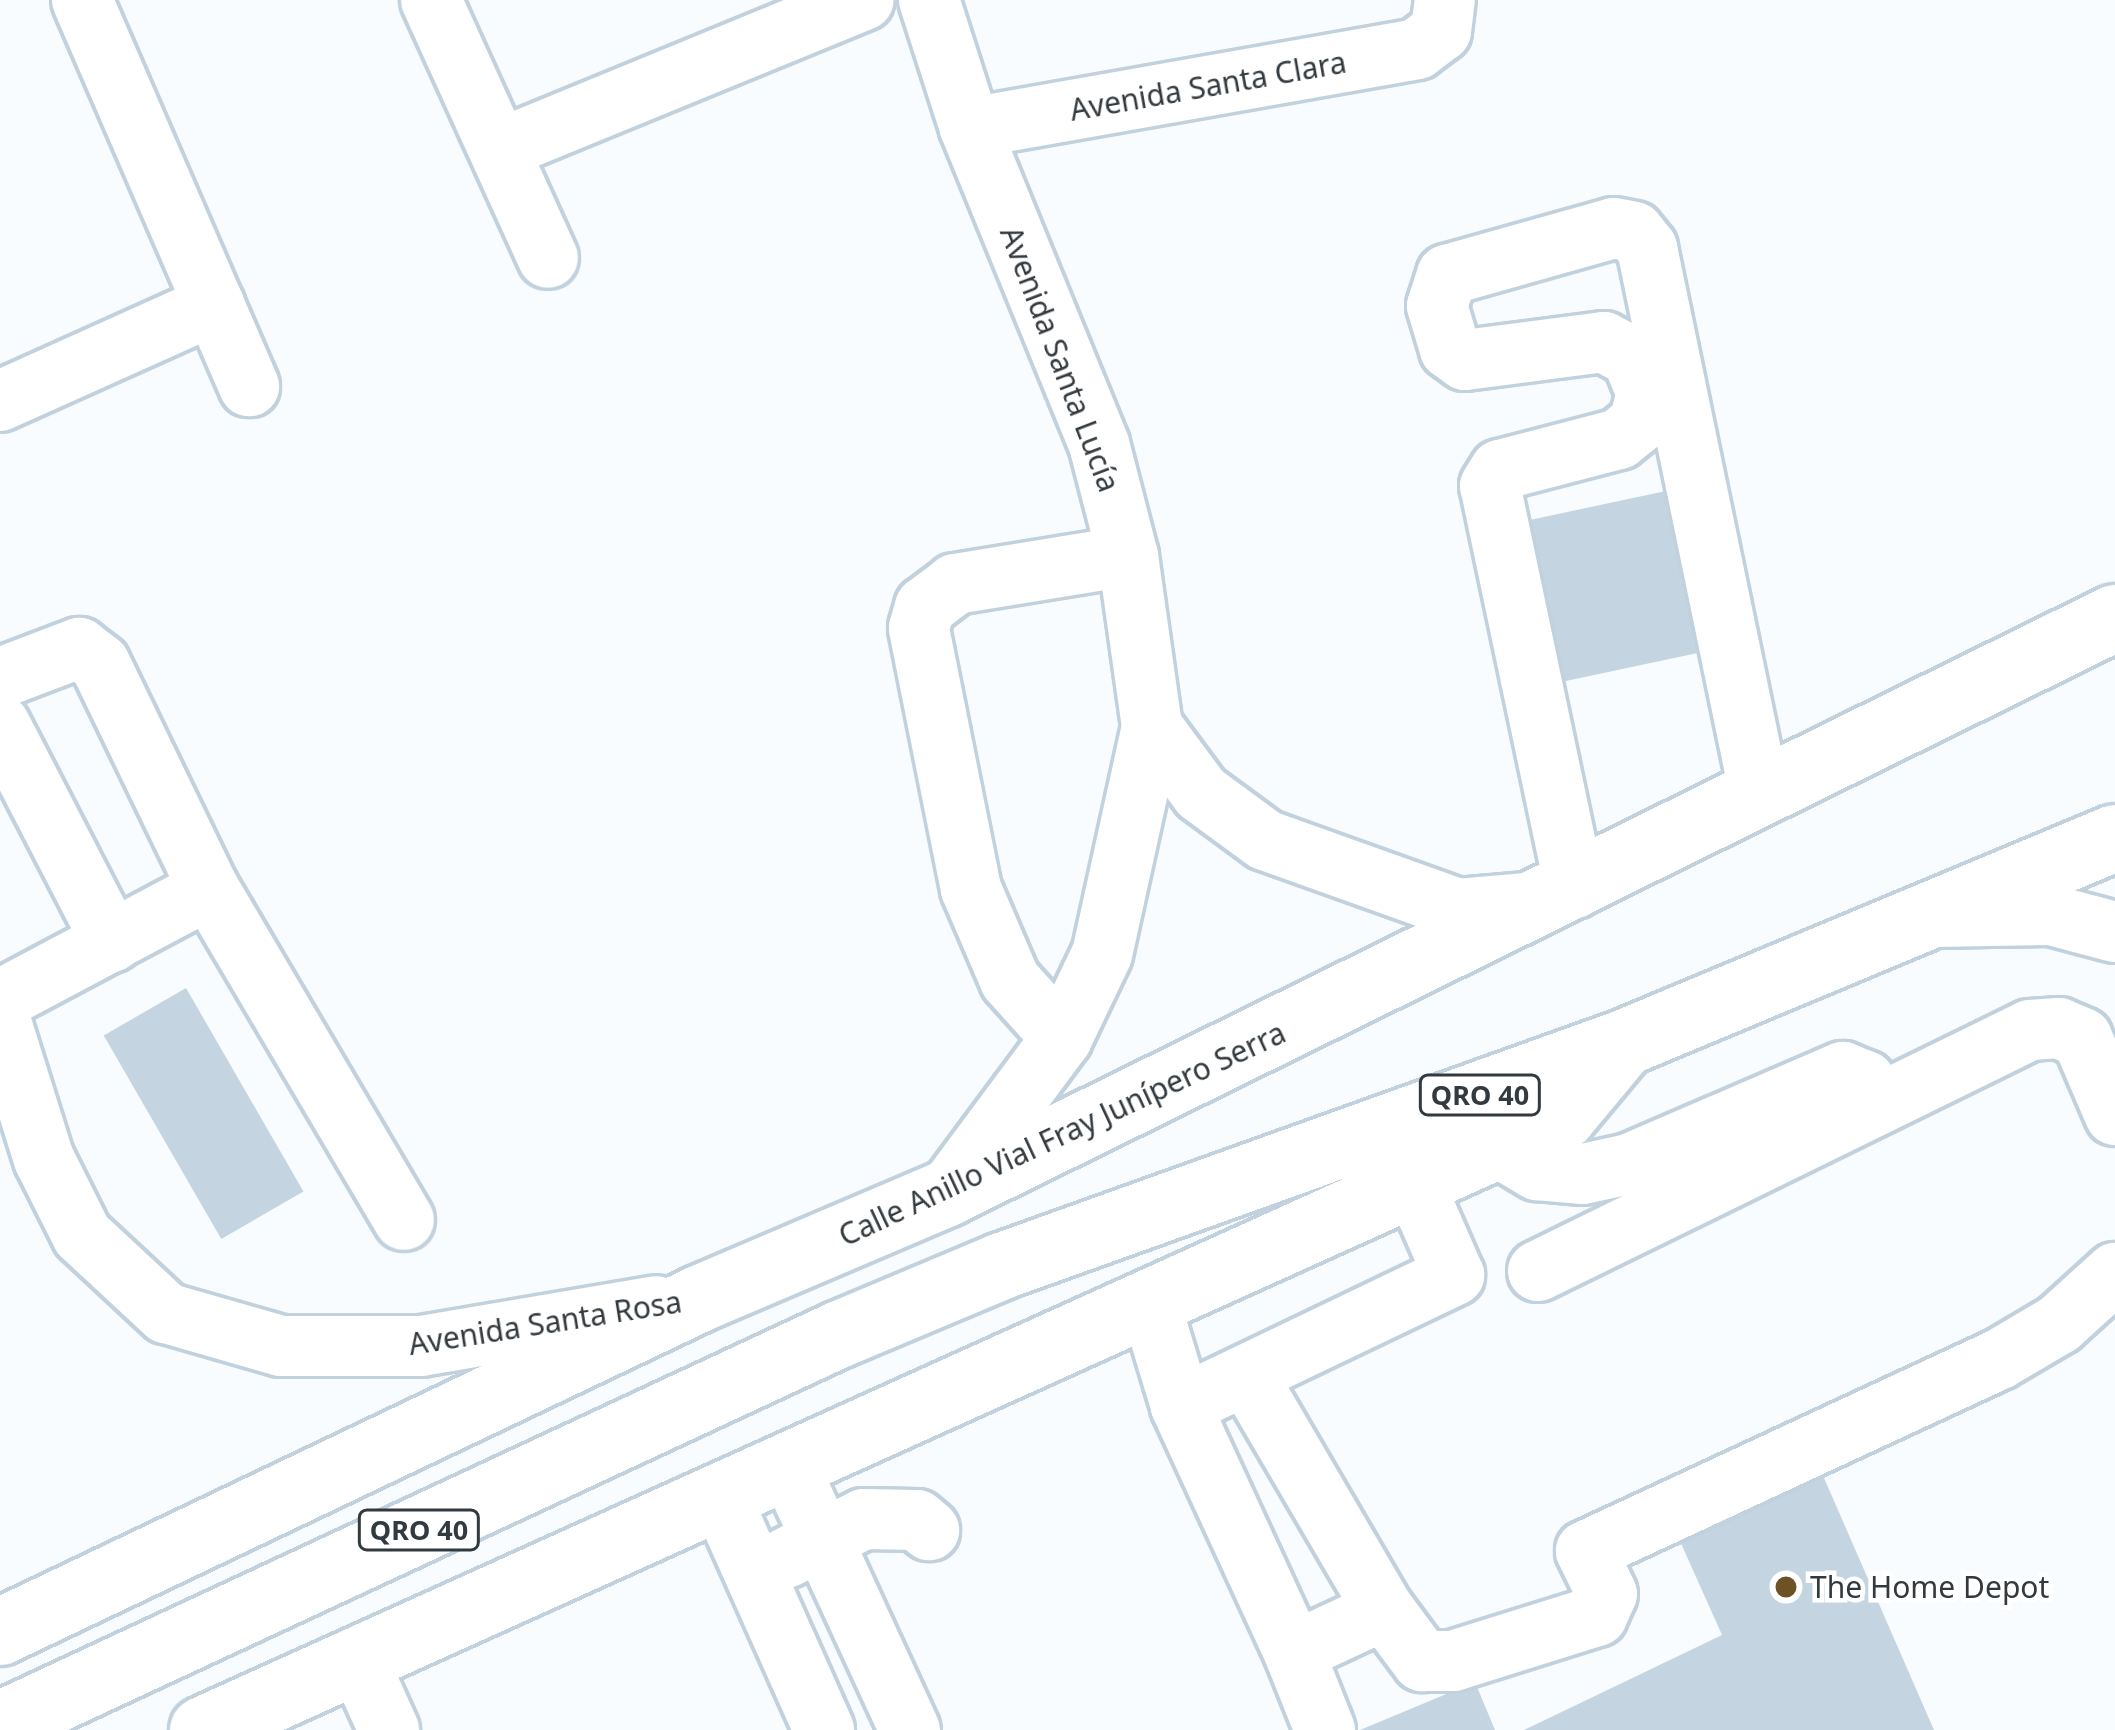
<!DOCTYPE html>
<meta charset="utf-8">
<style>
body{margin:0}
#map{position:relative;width:2115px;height:1730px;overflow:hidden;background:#f9fcff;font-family:"Noto Sans",sans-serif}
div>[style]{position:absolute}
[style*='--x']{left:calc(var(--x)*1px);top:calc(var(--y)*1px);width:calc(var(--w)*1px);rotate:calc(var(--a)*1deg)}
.building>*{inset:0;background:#c4d5e1;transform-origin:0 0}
.roads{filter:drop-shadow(3px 0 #c1d1dd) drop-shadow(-3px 0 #c1d1dd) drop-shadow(0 3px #c1d1dd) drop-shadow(0 -3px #c1d1dd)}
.minor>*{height:60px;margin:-30px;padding:0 30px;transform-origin:30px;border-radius:30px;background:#fff}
.highway>*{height:66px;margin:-33px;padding:0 33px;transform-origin:33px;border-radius:33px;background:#fff}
.dots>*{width:33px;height:33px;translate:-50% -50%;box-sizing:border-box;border:6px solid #fff;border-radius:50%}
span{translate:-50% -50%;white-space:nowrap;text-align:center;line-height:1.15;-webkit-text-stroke:9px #fff;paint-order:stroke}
.shield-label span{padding:3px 9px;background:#fff;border:3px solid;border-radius:9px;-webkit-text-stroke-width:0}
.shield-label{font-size:27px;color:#333a3f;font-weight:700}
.street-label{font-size:30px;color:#333a3f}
.poi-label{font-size:30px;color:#333a3f}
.left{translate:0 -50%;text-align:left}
</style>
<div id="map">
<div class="building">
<i style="left:1680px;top:488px;width:165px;height:165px;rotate:78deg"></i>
<i style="left:186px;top:988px;width:235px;height:95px;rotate:60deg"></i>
<i style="clip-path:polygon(1821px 1471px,1934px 1730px,1524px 1730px,1722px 1635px,1679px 1539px)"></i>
<i style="clip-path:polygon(1475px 1682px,1495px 1730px,1360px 1730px)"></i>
</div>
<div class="roads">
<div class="minor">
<i style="--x:82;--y:0;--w:421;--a:66.6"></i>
<i style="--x:431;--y:0;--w:283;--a:65.6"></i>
<i style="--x:929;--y:0;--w:134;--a:72.2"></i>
<i style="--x:970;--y:128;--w:341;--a:67.8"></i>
<i style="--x:1099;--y:444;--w:116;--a:75.5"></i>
<i style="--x:1128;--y:556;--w:173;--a:82"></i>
<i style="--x:1152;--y:727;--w:232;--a:102.4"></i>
<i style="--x:1102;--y:954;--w:93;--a:115.5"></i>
<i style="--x:1062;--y:1038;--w:193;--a:126.6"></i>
<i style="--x:970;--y:128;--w:454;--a:-10"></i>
<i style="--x:1417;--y:49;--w:30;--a:-37"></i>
<i style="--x:1441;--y:31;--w:31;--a:-83"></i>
<i style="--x:500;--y:149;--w:393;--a:-22.3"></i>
<i style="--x:0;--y:401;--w:235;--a:-24.2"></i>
<i style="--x:0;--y:678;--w:85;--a:-20.8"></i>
<i style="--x:79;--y:648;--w:26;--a:37"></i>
<i style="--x:100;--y:664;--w:250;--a:64.2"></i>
<i style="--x:209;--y:889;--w:237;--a:152"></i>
<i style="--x:0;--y:725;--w:244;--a:62.7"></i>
<i style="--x:1152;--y:727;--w:82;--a:53.4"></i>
<i style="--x:1201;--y:793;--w:79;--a:36.3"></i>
<i style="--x:1265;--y:840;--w:205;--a:19.7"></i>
<i style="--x:1458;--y:909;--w:78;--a:-5.1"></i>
<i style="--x:1575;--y:888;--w:411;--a:-101.9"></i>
<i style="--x:1490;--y:486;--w:19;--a:-58"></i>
<i style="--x:1500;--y:470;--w:123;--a:-14.6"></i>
<i style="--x:1619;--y:439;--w:26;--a:-39"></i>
<i style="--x:1639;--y:423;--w:30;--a:-75"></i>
<i style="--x:1647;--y:394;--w:40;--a:-112"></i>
<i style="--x:1632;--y:357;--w:32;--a:-152"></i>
<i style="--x:1604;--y:342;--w:140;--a:172.6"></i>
<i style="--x:1465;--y:360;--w:19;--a:-144"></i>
<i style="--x:1450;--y:349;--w:45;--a:-106.8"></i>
<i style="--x:1437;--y:306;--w:33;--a:-72"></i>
<i style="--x:1447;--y:275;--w:173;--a:-15.7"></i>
<i style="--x:1614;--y:228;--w:20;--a:11"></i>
<i style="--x:1634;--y:232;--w:21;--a:51"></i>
<i style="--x:1647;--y:248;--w:559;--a:78.33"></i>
<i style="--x:209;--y:889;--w:384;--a:59.5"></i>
<i style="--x:1932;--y:917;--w:119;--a:-1"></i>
<i style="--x:2051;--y:915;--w:66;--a:14.9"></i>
<i style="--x:0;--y:1019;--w:147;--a:72.6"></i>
<i style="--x:44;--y:1159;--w:85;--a:63.4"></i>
<i style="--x:82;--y:1235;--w:115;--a:42.9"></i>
<i style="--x:166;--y:1313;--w:120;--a:16"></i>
<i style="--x:281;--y:1346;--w:140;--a:0"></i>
<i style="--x:421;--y:1346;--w:239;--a:-9.6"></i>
<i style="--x:1062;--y:1038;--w:78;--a:-131.9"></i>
<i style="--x:1010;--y:980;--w:99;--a:-113.2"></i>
<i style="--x:971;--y:889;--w:266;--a:-101.3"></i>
<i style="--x:919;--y:628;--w:22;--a:-74"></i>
<i style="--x:925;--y:607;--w:38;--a:-37"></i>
<i style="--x:955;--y:584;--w:175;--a:-9.2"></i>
<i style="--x:1497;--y:1146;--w:47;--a:31"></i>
<i style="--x:1537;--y:1170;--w:46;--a:5"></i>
<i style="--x:1583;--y:1174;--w:47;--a:-12.3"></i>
<i style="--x:1629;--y:1164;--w:233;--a:-23.3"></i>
<i style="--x:1843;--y:1072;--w:24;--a:22"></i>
<i style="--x:1865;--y:1081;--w:24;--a:62"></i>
<i style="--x:1538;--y:1271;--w:548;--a:-26.1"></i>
<i style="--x:2030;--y:1030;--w:29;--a:-4"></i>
<i style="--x:2059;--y:1028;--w:25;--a:23"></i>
<i style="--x:2082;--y:1038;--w:84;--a:66.8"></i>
<i style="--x:1150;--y:1303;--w:108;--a:73.2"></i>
<i style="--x:1247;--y:1376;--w:271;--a:59.7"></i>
<i style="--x:788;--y:1465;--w:292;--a:65.3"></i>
<i style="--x:720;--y:1496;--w:256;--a:66"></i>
<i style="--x:786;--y:1558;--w:87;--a:-26.6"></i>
<i style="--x:864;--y:1519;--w:53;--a:1.1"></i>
<i style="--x:917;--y:1520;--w:16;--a:40"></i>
<i style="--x:1294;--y:1652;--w:271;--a:-114.7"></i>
<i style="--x:1181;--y:1406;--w:303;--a:-25.6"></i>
<i style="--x:1454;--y:1275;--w:99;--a:-113.7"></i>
<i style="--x:357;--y:1659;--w:78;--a:65.7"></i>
<i style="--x:1325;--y:1730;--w:84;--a:-111.7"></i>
<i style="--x:1294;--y:1652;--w:99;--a:-25"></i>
<i style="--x:1384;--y:1610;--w:64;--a:53.3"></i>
<i style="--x:1422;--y:1661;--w:31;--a:0"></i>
<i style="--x:1453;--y:1661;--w:151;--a:-17.4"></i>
<i style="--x:1597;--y:1616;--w:24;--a:-66"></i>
<i style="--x:1607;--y:1594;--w:48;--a:-116"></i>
<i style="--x:1586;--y:1551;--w:454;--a:-24.9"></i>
<i style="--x:1998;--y:1360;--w:71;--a:-30.5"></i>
<i style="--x:2059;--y:1324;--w:76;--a:-42.3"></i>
</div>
<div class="highway">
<i style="--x:0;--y:1632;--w:774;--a:-25.47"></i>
<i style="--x:699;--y:1299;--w:270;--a:-23.1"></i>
<i style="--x:947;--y:1193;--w:1302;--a:-26.21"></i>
<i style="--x:0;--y:1725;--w:924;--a:-24.96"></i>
<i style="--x:838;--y:1335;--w:178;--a:-22.8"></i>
<i style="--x:1002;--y:1266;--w:661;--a:-19.72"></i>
<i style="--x:1624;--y:1043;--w:532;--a:-22.66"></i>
<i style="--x:203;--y:1730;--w:1492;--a:-24.3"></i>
<i style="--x:1563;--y:1116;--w:94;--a:-50.2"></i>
</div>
</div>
<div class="dots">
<i style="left:1786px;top:1587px;background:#6e5225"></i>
</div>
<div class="shield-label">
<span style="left:1480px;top:1095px">QRO 40</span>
<span style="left:419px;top:1530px">QRO 40</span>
</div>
<div class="street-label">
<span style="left:1208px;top:86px;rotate:-10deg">Avenida Santa Clara</span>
<span style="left:1060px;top:359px;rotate:69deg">Avenida Santa Lucía</span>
<span style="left:1062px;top:1134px;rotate:-25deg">Calle Anillo Vial Fray Junípero Serra</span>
<span style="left:545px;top:1323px;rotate:-9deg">Avenida Santa Rosa</span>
</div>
<div class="poi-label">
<span class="left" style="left:1810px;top:1587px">The Home Depot</span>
</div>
</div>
